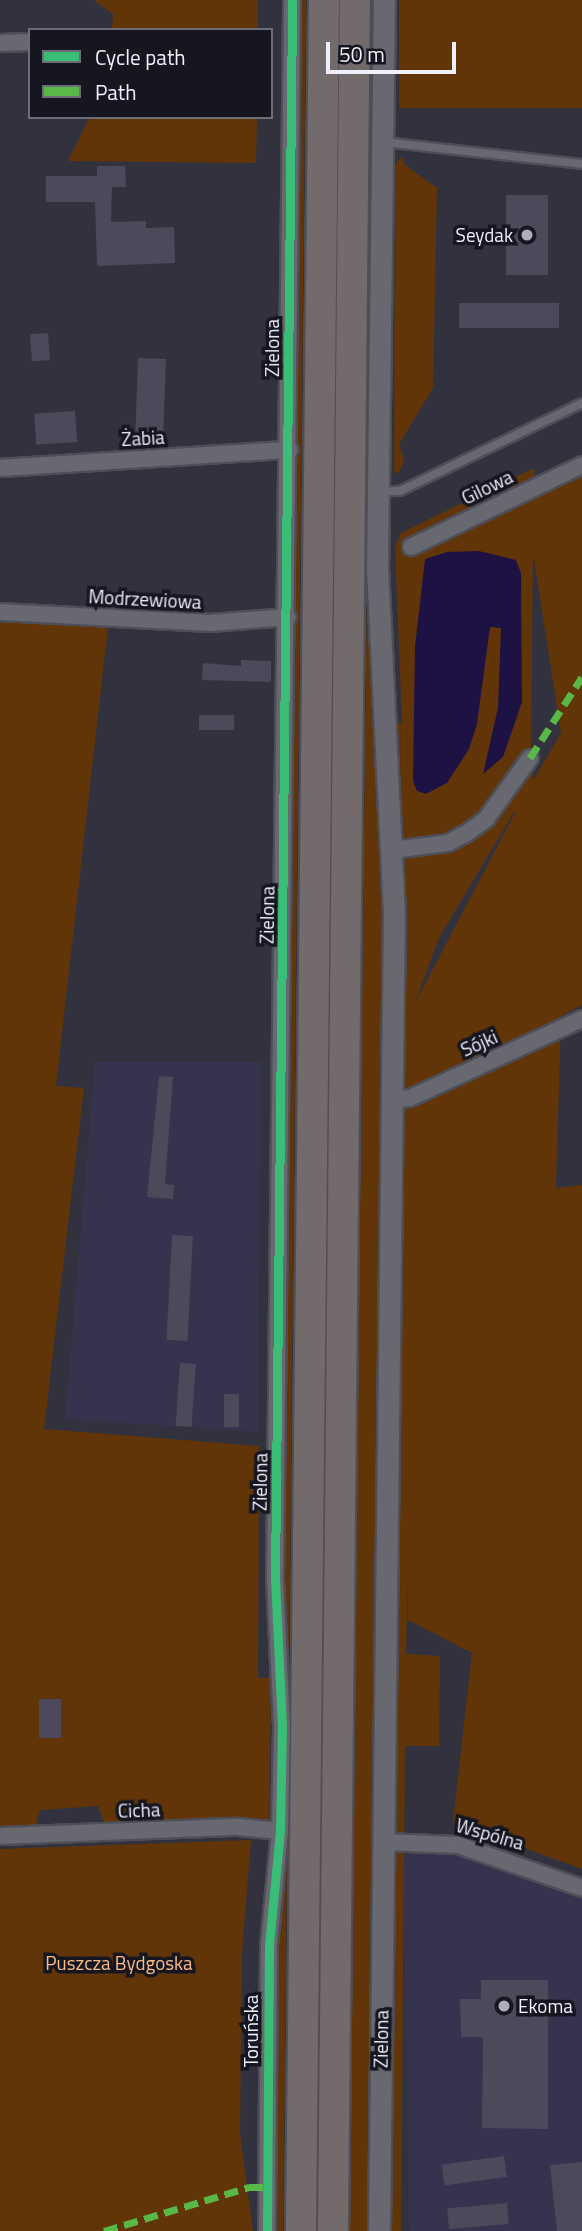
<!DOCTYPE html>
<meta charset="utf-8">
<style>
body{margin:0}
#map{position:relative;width:582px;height:2231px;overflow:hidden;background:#32323e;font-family:"Titillium Web",sans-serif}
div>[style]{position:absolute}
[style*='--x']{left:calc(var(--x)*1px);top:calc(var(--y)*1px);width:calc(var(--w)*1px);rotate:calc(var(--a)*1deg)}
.built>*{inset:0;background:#35334e}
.green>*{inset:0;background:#613508;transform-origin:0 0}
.water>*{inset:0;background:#1e1245}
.building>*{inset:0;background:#4b495a;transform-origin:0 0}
.roads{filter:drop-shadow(2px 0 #4e4e58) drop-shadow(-2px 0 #4e4e58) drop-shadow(0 2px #4e4e58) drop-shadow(0 -2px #4e4e58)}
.service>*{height:8px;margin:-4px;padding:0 4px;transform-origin:4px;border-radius:4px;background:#686871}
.minor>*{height:16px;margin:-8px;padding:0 8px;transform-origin:8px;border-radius:8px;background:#686871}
.tertiary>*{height:21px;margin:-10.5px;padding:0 10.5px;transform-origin:10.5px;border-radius:10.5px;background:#686871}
.motorway>*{height:30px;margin:-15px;padding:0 15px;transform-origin:15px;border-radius:15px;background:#736a6b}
.quiet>*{height:7px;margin-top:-3.5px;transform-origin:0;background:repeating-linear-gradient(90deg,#58b947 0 14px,transparent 0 21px)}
.cycleway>*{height:9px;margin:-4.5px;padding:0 4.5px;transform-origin:4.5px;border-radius:4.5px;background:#3abd76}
.dots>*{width:19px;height:19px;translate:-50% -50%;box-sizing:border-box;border:4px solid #161621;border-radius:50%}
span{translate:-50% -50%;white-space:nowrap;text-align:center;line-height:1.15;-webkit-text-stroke:7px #161621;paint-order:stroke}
.poi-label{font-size:19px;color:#f0f0fd}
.right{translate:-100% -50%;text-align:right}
.left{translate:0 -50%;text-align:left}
.street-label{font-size:19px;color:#f0f0fd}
.park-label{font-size:19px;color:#fbba86}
.legend{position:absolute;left:28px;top:28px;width:245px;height:91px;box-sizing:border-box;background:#161621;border:2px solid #6d6d79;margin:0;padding:9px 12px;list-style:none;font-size:21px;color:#f0f0fd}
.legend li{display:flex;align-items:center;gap:14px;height:35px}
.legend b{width:35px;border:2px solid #6d6d79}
.scale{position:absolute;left:326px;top:42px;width:130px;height:32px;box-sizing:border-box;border:4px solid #f0f0fd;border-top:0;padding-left:9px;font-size:21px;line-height:24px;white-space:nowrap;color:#f0f0fd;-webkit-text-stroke:5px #161621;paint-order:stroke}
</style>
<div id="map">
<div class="built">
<i style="clip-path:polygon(95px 1062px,261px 1062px,258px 1432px,65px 1419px)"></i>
<i style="clip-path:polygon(403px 1841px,429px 1841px,582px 1888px,582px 2231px,409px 2231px)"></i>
</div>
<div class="green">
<i style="clip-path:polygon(93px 0,258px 0,258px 30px,112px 30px,113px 14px)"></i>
<i style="clip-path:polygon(299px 0,306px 0,283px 2231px,272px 2231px,275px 1968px,282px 1844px)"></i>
<i style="left:399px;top:0;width:183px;height:108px"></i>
<i style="clip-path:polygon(90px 117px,257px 117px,256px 163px,68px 161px)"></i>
<i style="clip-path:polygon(402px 157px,405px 165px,437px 188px,433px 388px,399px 444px,404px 461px,398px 474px,394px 471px,395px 164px)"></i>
<i style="clip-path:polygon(evenodd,534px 468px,534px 499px,582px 476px,582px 1005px,561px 1016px,556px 1188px,582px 1185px,582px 1869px,453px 1822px,472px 1653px,408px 1620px,408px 1576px,406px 1654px,440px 1656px,439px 1746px,405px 1746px,401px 2231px,347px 2231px,367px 586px,373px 728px,402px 722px,395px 547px,401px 533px,534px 468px,533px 553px,561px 733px,533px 781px,531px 748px,533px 553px,534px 468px,514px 812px,515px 813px,415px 1003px,439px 938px,514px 812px)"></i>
<i style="clip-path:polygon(0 612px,109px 618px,56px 1086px,84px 1088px,44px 1429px,259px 1446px,258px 1678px,271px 1678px,269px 1823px,104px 1822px,98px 1806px,40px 1810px,36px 1825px,0 1828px)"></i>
<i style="clip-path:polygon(251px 1840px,242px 1952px,240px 2134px,253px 2231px,0 2231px,0 1849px)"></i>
</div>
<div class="water">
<i style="clip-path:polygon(479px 551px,516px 560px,521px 573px,522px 702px,503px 757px,483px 774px,498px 708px,501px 628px,490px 627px,477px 724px,469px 749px,447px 783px,426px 794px,417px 791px,413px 781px,415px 646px,425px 559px,447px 552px)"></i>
</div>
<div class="building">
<i style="clip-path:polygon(97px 166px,125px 166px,126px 187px,112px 187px,111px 222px,146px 221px,146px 228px,174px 227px,175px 263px,97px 266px,95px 202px,46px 202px,46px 176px,97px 176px)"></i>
<i style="left:506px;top:195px;width:42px;height:80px"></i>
<i style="left:459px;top:303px;width:100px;height:25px"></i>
<i style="left:48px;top:333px;width:27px;height:18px;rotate:86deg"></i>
<i style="left:138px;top:358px;width:28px;height:75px;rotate:2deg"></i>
<i style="left:75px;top:411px;width:31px;height:41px;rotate:86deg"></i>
<i style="clip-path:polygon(241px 660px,271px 661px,271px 682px,202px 680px,203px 663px,241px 666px)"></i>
<i style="left:199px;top:715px;width:35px;height:15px"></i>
<i style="clip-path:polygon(159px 1076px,173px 1077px,165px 1184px,174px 1185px,173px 1199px,147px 1197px)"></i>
<i style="left:172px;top:1235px;width:21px;height:105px;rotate:3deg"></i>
<i style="left:180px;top:1363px;width:16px;height:63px;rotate:4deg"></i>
<i style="left:224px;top:1394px;width:15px;height:33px"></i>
<i style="left:39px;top:1699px;width:22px;height:39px"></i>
<i style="clip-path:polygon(481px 1980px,548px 1980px,548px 2129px,482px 2128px,483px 2037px,461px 2037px,460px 1999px,481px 1999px)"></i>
<i style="left:504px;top:2156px;width:21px;height:63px;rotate:82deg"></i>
<i style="clip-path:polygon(582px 2162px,582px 2231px,557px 2231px,550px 2165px)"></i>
<i style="left:507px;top:2203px;width:21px;height:60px;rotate:85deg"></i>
</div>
<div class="roads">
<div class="service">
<i style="--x:383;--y:142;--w:200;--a:6.3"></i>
<i style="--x:378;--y:492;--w:22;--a:-3"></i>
<i style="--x:400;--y:491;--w:202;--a:-25.8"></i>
</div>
<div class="minor">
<i style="--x:0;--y:43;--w:30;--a:-2"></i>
<i style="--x:0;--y:468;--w:290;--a:-3.6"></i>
<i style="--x:411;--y:547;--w:190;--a:-25.6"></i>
<i style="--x:0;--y:612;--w:210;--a:3"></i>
<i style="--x:210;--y:623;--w:78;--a:-4.4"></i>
<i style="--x:392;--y:850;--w:56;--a:-7.1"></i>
<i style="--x:448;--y:843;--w:21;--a:-28"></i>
<i style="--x:467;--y:833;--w:24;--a:-36"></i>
<i style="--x:486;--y:819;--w:75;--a:-54.2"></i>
<i style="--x:391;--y:1100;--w:19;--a:-6"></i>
<i style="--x:410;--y:1098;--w:189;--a:-24.7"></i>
<i style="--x:0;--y:1836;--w:238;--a:-2.2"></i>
<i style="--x:238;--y:1827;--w:42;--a:5.4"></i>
<i style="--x:383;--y:1842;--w:75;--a:2.3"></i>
<i style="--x:458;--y:1845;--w:131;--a:19.1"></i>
<i style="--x:267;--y:2231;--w:286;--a:-89.6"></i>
<i style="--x:269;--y:1945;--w:115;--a:-84.5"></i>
<i style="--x:280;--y:1831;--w:104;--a:-88.9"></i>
<i style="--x:282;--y:1727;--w:146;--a:-92.7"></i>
<i style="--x:275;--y:1581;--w:1581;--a:-89.38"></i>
</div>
<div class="tertiary">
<i style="--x:379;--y:2231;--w:1317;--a:-89.35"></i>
<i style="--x:394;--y:914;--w:343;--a:-92.8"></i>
<i style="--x:377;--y:571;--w:571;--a:-89.3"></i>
</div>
<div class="motorway">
<i style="--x:301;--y:2231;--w:2231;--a:-89.41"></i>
<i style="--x:333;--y:2231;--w:2231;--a:-89.44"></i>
</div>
</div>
<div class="quiet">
<i style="--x:530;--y:758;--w:96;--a:-57.3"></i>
<i style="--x:104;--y:2231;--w:152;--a:-16.9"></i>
<i style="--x:249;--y:2187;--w:18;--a:0"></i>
</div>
<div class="cycleway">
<i style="--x:267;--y:2231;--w:286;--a:-89.6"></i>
<i style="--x:269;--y:1945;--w:115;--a:-84.5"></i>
<i style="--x:280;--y:1831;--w:104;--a:-88.9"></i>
<i style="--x:282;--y:1727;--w:146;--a:-92.7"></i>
<i style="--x:275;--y:1581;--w:1581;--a:-89.38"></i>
</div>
<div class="dots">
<i style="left:527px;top:235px;background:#aeaeba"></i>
<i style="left:504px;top:2006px;background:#aeaeba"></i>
</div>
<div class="poi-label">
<span class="right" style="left:513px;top:235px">Seydak</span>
<span class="left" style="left:518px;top:2006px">Ekoma</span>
</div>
<div class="street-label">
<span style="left:272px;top:348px;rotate:-90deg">Zielona</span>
<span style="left:143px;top:438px;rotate:-3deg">Żabia</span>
<span style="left:487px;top:487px;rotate:-26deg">Gilowa</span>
<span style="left:145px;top:599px;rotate:3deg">Modrzewiowa</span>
<span style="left:267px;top:915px;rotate:-89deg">Zielona</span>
<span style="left:479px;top:1043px;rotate:-24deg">Sójki</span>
<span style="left:260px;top:1482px;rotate:-89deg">Zielona</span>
<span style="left:139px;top:1810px;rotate:-2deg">Cicha</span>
<span style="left:490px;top:1834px;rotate:16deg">Wspólna</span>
<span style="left:251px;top:2031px;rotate:-90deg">Toruńska</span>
<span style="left:381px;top:2039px;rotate:-89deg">Zielona</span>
</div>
<div class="park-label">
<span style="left:119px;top:1963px">Puszcza Bydgoska</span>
</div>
<ul class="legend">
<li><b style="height:9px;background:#3abd76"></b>Cycle path</li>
<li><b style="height:9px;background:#58b947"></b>Path</li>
</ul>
<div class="scale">50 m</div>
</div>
